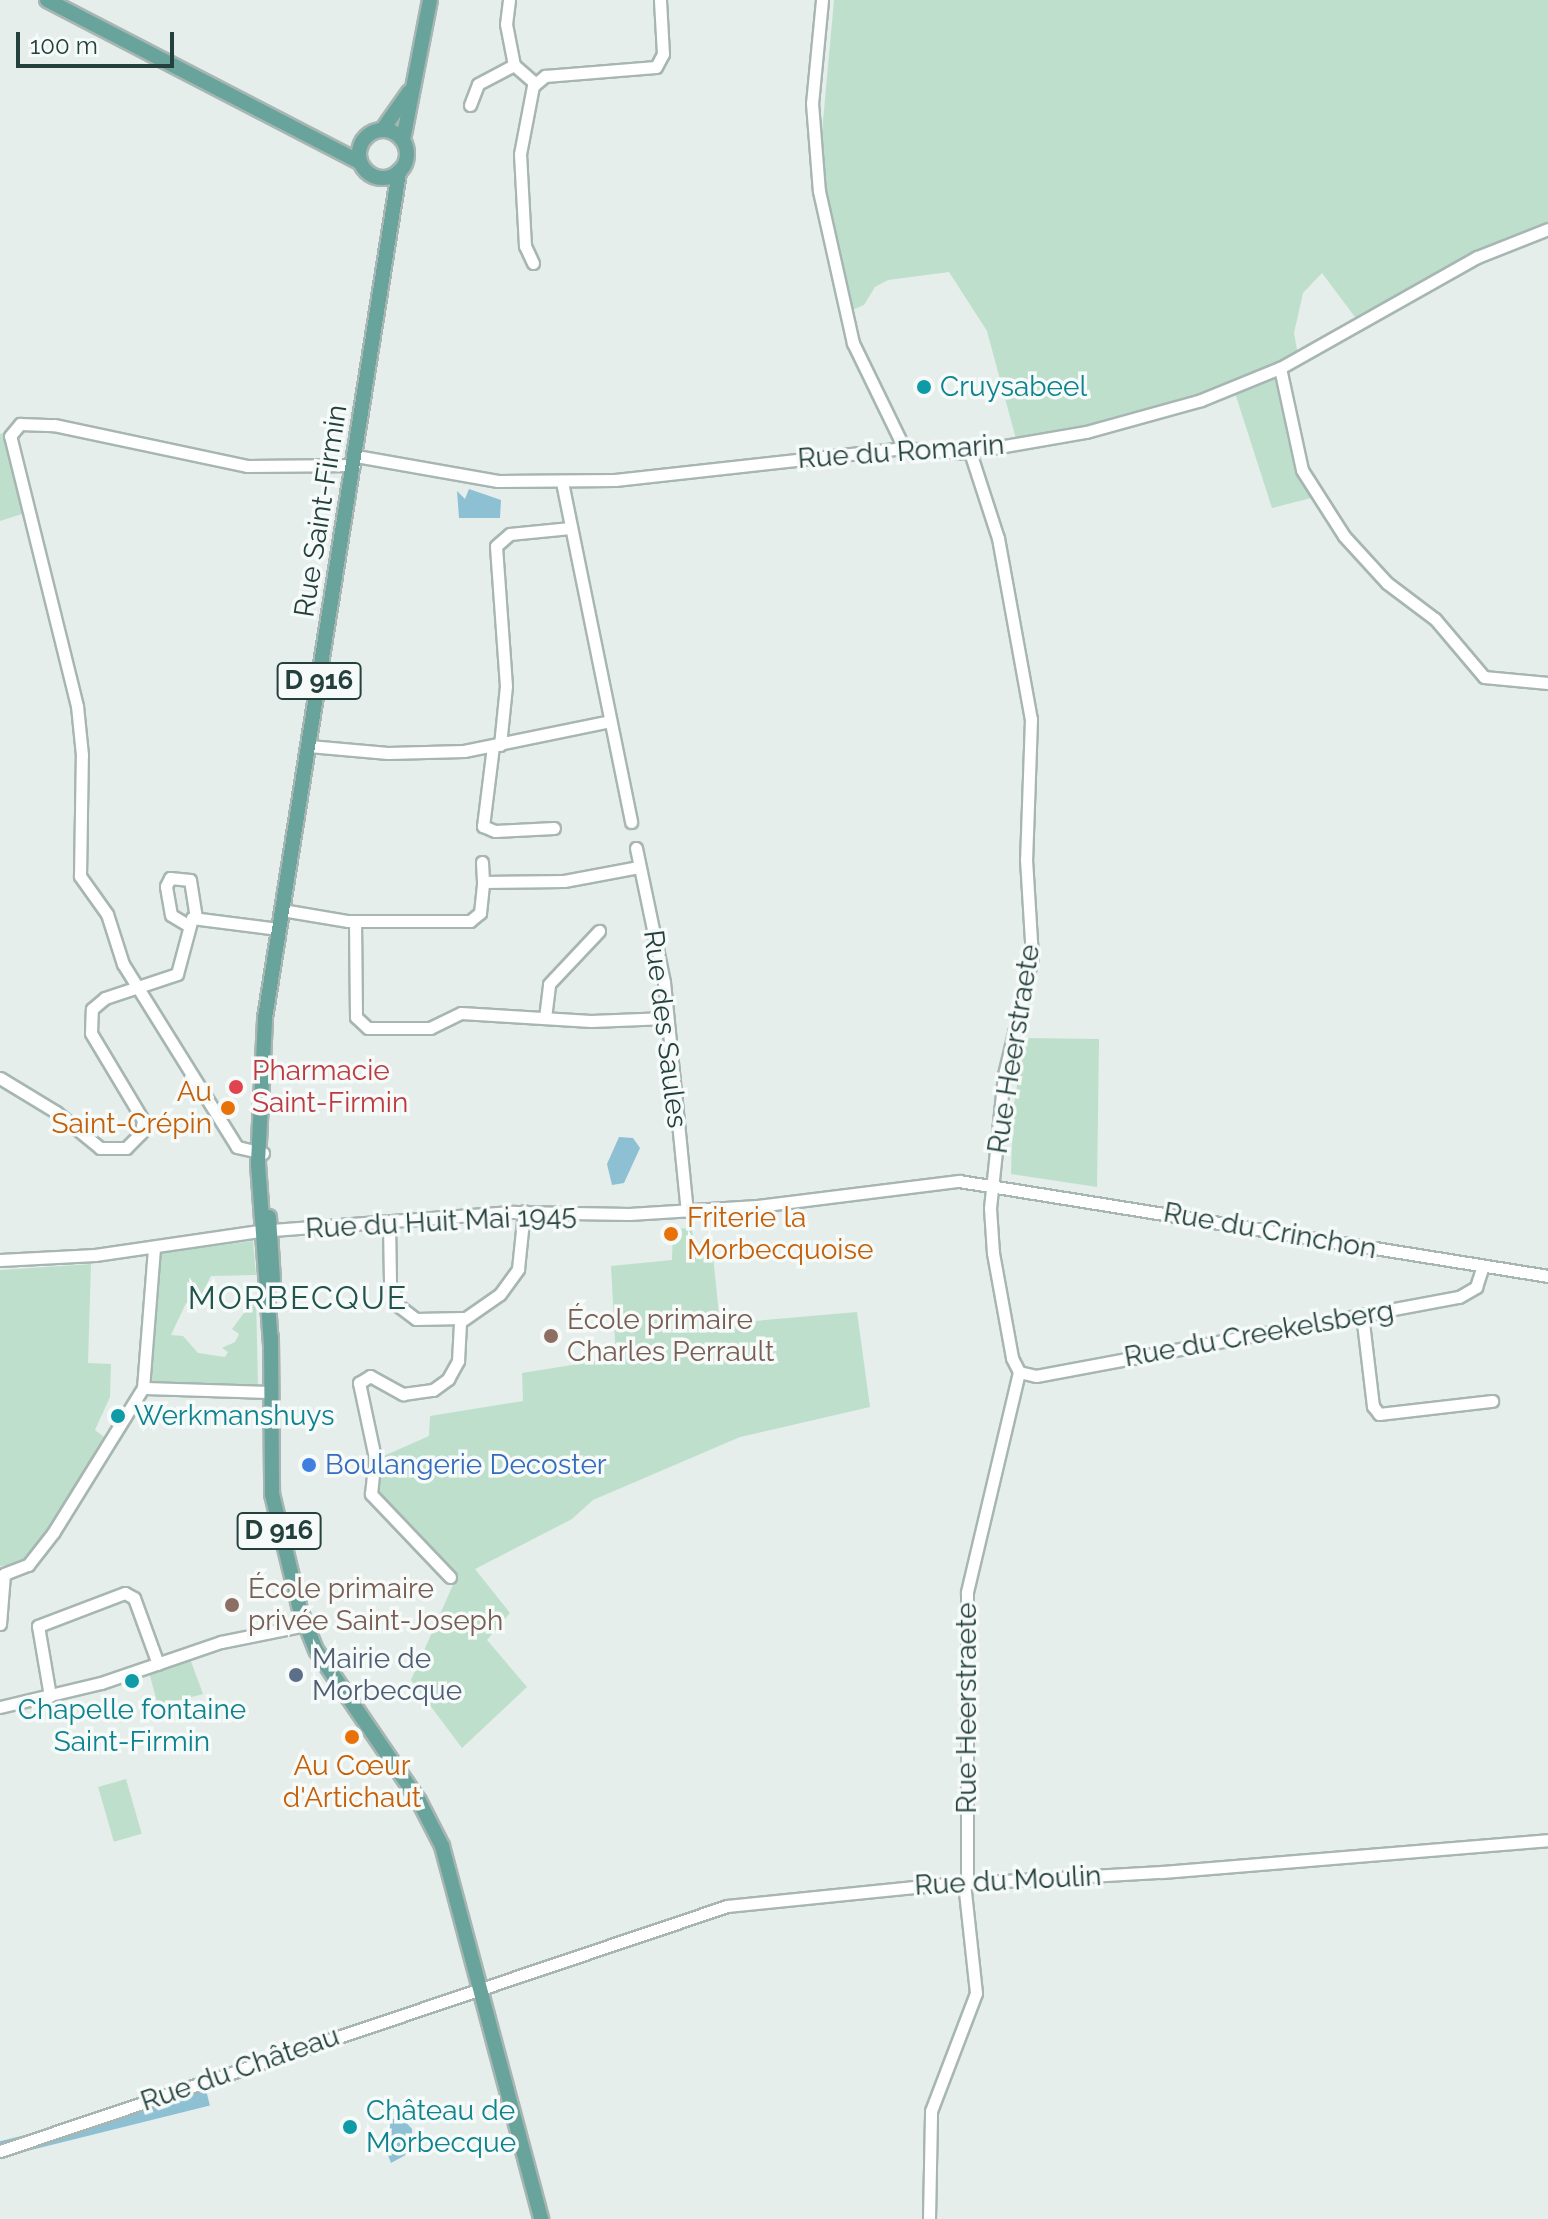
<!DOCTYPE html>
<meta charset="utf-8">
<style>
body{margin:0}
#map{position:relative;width:1548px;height:2219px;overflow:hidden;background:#e5eeeb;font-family:Raleway,sans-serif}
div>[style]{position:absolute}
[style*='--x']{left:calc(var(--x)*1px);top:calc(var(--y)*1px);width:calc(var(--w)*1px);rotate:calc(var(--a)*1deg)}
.green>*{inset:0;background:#bedfcb;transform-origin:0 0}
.water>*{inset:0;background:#8dc0d3;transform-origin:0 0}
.roads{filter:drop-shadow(2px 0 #a7b6b3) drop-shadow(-2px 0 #a7b6b3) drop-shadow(0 2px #a7b6b3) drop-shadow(0 -2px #a7b6b3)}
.minor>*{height:11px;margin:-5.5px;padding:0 5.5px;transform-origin:5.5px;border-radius:5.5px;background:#fff}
.major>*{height:14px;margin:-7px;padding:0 7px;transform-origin:7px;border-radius:7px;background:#69a49c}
.major>.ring{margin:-7px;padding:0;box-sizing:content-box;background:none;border:14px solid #69a49c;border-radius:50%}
.dots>*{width:22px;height:22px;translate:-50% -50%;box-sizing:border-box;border:4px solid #f6faf8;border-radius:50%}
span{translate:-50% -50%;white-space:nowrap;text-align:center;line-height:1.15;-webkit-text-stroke:7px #f6faf8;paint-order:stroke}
.shield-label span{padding:2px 6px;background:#f6faf8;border:2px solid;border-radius:6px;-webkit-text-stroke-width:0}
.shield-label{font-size:26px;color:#23403c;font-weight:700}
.culture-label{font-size:28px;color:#0d838f}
.left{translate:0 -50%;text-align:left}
.street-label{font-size:28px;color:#23403c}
.health-label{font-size:28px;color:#be3a42}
.food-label{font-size:28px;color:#c56008}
.right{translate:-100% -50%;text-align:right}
.education-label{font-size:28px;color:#785e54}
.shop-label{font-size:28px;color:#366cbe}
.service-label{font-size:28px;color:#4e5e75}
.quarter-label{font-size:32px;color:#1f534c;letter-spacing:2px}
.scale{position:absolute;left:16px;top:32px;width:158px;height:36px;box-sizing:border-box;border:4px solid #23403c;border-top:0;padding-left:10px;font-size:24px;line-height:28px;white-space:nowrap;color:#23403c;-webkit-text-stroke:6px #f6faf8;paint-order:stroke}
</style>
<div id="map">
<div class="green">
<i style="clip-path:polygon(834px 0,1548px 0,1548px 223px,1467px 254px,1358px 321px,1322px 273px,1303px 293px,1294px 333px,1298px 355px,1216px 390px,1103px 424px,1016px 439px,987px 331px,949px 272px,888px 280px,875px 287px,864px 305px,850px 311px,820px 154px)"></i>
<i style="clip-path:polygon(1276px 377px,1288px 441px,1311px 498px,1272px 508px,1235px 393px)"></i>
<i style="clip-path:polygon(3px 433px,25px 513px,0 521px,0 434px)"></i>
<i style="clip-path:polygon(1025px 1038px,1099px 1039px,1097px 1187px,1011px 1174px,1013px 1109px)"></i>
<i style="clip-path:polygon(692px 1228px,695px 1257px,713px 1256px,720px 1324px,857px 1312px,870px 1407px,740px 1437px,593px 1500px,572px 1519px,475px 1569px,510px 1613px,487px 1640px,527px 1687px,462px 1748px,411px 1680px,456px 1578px,377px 1493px,377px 1459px,429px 1436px,430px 1416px,523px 1401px,522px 1373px,616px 1358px,611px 1266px,672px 1260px,673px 1229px)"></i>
<i style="clip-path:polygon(253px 1241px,256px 1275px,211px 1276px,195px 1307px,186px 1303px,171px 1335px,183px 1336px,198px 1353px,225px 1357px,228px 1352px,222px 1348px,235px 1342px,239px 1334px,232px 1329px,256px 1297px,258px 1386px,149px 1382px,159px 1253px)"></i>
<i style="clip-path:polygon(91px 1264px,88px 1363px,111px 1364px,110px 1397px,95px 1430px,109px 1441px,25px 1564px,0 1566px,0 1270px)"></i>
<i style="clip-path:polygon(189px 1656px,203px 1694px,158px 1706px,149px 1672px)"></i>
<i style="left:126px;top:1779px;width:57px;height:29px;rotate:74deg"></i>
</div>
<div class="water">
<i style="clip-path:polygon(469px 489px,501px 500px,500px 518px,459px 518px,457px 491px,465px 499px)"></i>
<i style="clip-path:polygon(619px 1137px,633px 1138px,640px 1148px,624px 1183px,612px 1185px,607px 1164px)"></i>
<i style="left:206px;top:2090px;width:16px;height:218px;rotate:76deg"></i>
<i style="clip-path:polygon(402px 2118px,412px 2129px,411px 2152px,391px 2163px,384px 2144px,388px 2130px,392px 2119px)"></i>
</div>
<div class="roads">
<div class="minor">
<i style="--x:509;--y:0;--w:24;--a:97"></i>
<i style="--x:506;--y:24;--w:42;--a:79"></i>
<i style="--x:514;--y:65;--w:28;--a:41"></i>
<i style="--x:822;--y:0;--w:103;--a:95.5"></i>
<i style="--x:812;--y:103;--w:88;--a:85.5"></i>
<i style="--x:819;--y:191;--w:156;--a:77.4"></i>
<i style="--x:853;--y:343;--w:117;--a:64.1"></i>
<i style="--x:470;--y:105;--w:22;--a:-69"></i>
<i style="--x:478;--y:84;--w:41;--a:-27.8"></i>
<i style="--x:533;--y:263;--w:19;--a:-115"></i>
<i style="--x:525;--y:246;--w:92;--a:-93.1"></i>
<i style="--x:520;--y:154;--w:69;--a:-79.2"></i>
<i style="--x:533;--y:86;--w:16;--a:-40"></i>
<i style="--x:545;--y:76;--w:111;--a:-4.6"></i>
<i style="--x:656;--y:67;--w:15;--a:-62"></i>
<i style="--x:663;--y:54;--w:54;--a:-93.2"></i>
<i style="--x:1280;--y:368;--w:104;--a:77.8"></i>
<i style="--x:1302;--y:470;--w:78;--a:57.5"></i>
<i style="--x:1344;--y:536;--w:64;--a:47.5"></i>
<i style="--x:1387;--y:583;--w:60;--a:36.9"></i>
<i style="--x:1435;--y:619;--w:76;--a:49.8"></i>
<i style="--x:1484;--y:677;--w:64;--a:5.4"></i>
<i style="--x:970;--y:452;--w:90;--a:72"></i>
<i style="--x:998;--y:538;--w:184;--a:79.7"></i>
<i style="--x:1031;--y:719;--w:140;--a:92"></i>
<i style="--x:1026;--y:859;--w:99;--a:86.5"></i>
<i style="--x:1032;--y:958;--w:120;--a:103.5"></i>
<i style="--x:1004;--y:1075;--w:134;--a:96"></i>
<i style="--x:990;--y:1208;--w:45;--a:86.2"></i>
<i style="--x:993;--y:1253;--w:107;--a:79.7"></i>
<i style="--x:1012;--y:1358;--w:16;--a:63"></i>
<i style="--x:356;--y:456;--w:144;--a:10"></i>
<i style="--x:498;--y:481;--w:117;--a:-0.5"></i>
<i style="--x:615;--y:480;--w:291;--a:-6.3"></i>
<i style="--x:904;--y:448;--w:60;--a:4.8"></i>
<i style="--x:964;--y:453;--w:124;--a:-9.8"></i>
<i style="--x:1086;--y:432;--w:119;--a:-15.5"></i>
<i style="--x:1201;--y:400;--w:85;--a:-22.1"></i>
<i style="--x:1280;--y:368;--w:226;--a:-29.4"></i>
<i style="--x:1477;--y:257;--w:76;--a:-21.5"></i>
<i style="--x:562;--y:482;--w:347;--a:78.5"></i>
<i style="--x:500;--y:745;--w:59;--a:-84.2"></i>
<i style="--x:506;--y:686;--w:140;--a:-94.1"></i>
<i style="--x:496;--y:546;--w:18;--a:-41"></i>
<i style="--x:510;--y:534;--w:60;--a:-5.7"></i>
<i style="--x:309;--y:746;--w:79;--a:5.1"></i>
<i style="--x:388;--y:753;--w:76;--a:-1.5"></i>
<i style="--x:464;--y:751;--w:149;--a:-11.6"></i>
<i style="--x:493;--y:746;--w:81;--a:97.1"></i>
<i style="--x:483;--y:826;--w:13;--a:23"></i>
<i style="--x:495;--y:831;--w:59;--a:-2.9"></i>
<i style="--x:636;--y:848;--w:137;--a:78.2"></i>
<i style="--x:664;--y:982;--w:230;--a:84.3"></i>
<i style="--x:482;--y:862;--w:20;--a:87"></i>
<i style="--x:282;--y:910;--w:67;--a:9.5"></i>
<i style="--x:348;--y:921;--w:122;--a:0"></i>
<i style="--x:470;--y:921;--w:13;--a:-39"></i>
<i style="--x:480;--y:913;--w:31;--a:-84"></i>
<i style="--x:483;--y:882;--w:81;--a:-0.7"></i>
<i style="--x:564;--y:881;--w:76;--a:-10.6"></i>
<i style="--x:355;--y:921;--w:96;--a:89.4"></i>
<i style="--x:356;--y:1017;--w:16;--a:43"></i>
<i style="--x:368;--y:1028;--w:62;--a:0"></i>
<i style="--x:430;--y:1028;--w:34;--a:-26"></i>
<i style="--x:461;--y:1013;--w:130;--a:3.5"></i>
<i style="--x:591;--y:1021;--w:76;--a:-2.3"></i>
<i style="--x:186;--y:924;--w:17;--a:-149"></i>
<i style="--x:171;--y:915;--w:29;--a:-100"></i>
<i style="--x:166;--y:886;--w:9;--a:-63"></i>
<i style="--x:170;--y:878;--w:20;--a:6"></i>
<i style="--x:190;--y:880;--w:37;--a:81"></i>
<i style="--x:545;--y:1018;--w:34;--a:-83"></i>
<i style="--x:549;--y:984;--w:73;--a:-46.7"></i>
<i style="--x:0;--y:1078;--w:66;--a:31.3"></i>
<i style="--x:56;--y:1112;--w:57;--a:39.3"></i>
<i style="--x:100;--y:1148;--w:26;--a:0"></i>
<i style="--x:126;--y:1148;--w:21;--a:-45"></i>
<i style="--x:141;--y:1133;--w:13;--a:-81"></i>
<i style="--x:143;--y:1120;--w:101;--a:-120.9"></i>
<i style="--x:91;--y:1033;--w:24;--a:-88"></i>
<i style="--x:92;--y:1009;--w:17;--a:-40"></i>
<i style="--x:105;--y:998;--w:76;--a:-18.4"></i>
<i style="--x:177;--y:974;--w:58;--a:-75"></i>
<i style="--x:192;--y:918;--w:87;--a:7.3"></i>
<i style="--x:263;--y:1153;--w:27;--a:-167"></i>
<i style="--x:237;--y:1147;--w:216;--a:-121.9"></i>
<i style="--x:123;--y:964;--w:52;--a:-107.7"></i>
<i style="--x:107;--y:914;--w:47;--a:-125.4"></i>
<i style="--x:80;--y:876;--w:121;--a:-89.1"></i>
<i style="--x:82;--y:755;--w:49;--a:-95.8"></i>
<i style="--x:77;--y:706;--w:278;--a:-103.9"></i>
<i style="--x:10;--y:436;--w:16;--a:-50"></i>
<i style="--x:20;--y:424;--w:34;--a:2"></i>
<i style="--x:54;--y:425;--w:197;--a:12"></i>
<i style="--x:247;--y:466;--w:107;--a:-0.5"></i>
<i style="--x:389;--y:1224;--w:60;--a:89"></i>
<i style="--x:390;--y:1284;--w:25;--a:67"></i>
<i style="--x:400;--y:1307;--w:20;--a:37"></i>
<i style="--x:416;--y:1319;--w:47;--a:-1.2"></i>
<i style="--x:0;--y:1260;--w:95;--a:-3"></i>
<i style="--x:95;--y:1255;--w:166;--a:-8.3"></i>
<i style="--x:259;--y:1231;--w:256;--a:-4.3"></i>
<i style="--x:514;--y:1212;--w:115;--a:1"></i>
<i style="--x:629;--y:1214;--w:128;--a:-3.6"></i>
<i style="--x:757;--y:1206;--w:204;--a:-7.1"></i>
<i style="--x:959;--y:1181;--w:597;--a:9.16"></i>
<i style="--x:1362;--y:1314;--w:93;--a:83.2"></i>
<i style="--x:1373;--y:1406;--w:10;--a:53"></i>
<i style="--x:1379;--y:1414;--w:114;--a:-6.6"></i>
<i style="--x:1019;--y:1372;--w:17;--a:13"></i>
<i style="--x:1036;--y:1376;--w:430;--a:-10.6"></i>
<i style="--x:1459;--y:1297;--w:20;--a:-30"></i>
<i style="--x:1476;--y:1287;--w:20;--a:-72"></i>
<i style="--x:143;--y:1388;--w:128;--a:1.8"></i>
<i style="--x:450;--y:1577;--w:115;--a:-133.6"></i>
<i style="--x:371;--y:1494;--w:36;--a:-84"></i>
<i style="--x:375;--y:1458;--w:77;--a:-102"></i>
<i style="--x:359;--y:1383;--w:13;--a:-32"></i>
<i style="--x:370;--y:1376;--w:38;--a:29"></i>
<i style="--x:403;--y:1394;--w:30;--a:-8"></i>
<i style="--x:433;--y:1390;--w:19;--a:-36"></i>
<i style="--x:448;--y:1379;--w:21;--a:-61"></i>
<i style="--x:458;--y:1361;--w:39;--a:-87"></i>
<i style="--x:460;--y:1322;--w:49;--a:-35"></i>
<i style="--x:500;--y:1294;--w:31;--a:-54"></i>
<i style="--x:518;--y:1269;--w:58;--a:-84.1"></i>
<i style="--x:0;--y:1624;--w:50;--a:-85.4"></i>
<i style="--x:4;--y:1574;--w:26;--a:-21"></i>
<i style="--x:28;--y:1565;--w:41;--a:-52"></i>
<i style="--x:53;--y:1533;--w:171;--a:-58.2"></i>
<i style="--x:143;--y:1388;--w:141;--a:-85.5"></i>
<i style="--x:50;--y:1696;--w:71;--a:-99.7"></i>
<i style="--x:38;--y:1626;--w:93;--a:-20.8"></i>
<i style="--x:125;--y:1593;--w:10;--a:29"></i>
<i style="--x:134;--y:1598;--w:70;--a:70"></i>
<i style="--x:0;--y:1707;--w:104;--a:-13.4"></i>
<i style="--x:101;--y:1683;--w:127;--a:-18.9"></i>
<i style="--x:221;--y:1642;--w:86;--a:-11.4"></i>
<i style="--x:967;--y:1882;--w:290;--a:-90"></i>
<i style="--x:967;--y:1592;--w:226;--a:-76.7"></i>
<i style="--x:0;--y:2151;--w:767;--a:-18.62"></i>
<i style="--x:727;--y:1906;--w:208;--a:-5.8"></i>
<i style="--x:934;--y:1885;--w:228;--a:-3.3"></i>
<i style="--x:1162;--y:1872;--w:387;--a:-4.7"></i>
<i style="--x:929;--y:2219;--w:108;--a:-88.9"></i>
<i style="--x:931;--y:2111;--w:126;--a:-69.1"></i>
<i style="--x:976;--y:1993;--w:112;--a:-96.2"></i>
</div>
<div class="major">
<i style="--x:47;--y:0;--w:352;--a:27.4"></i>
<i style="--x:383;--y:129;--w:45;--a:-54.9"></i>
<i class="ring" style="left:359px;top:130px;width:34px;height:34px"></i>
<i style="--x:403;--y:140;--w:143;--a:-79.1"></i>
<i style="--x:269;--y:1217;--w:63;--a:86.4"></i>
<i style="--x:271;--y:1337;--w:157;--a:89.6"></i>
<i style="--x:272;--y:1494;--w:119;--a:76.4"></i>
<i style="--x:300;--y:1610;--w:43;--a:68.2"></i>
<i style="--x:316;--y:1650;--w:183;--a:55.7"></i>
<i style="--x:419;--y:1801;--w:51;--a:62.9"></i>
<i style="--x:442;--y:1846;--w:386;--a:75.1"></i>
<i style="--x:271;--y:1345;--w:182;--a:-94.1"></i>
<i style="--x:258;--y:1163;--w:145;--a:-87.2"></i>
<i style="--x:265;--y:1018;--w:857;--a:-81"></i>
</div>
</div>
<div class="dots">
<i style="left:924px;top:387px;background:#0f9aa8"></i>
<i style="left:236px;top:1087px;background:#e0444e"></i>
<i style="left:228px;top:1108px;background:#e8710a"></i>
<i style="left:671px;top:1234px;background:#e8710a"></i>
<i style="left:551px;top:1336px;background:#8d6e63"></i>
<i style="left:118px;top:1416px;background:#0f9aa8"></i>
<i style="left:309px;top:1465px;background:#3f7fe0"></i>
<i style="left:232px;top:1605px;background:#8d6e63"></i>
<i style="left:296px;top:1675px;background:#5c6f8a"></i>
<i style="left:132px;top:1681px;background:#0f9aa8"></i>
<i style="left:352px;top:1737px;background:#e8710a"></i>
<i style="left:350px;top:2127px;background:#0f9aa8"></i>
</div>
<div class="shield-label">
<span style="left:319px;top:681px">D 916</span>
<span style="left:279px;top:1531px">D 916</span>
</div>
<div class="culture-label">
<span class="left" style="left:940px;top:387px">Cruysabeel</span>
<span class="left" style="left:134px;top:1416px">Werkmanshuys</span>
<span style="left:132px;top:1726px">Chapelle fontaine<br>Saint-Firmin</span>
<span class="left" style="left:366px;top:2127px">Château de<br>Morbecque</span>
</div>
<div class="street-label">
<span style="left:901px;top:452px;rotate:-4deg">Rue du Romarin</span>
<span style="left:321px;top:511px;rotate:-81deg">Rue Saint-Firmin</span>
<span style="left:665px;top:1029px;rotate:83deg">Rue des Saules</span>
<span style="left:1014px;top:1049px;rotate:-81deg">Rue Heerstraete</span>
<span style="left:441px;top:1222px;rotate:-3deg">Rue du Huit Mai 1945</span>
<span style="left:1270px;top:1231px;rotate:10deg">Rue du Crinchon</span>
<span style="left:1259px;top:1334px;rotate:-10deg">Rue du Creekelsberg</span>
<span style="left:967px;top:1708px;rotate:-90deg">Rue Heerstraete</span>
<span style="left:1008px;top:1881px;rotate:-3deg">Rue du Moulin</span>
<span style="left:240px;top:2069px;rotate:-19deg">Rue du Château</span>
</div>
<div class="health-label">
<span class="left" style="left:252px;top:1087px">Pharmacie<br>Saint-Firmin</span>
</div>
<div class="food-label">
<span class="right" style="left:212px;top:1108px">Au<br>Saint-Crépin</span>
<span class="left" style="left:687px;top:1234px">Friterie la<br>Morbecquoise</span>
<span style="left:352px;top:1782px">Au Cœur<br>d'Artichaut</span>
</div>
<div class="education-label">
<span class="left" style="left:567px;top:1336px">École primaire<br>Charles Perrault</span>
<span class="left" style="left:248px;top:1605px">École primaire<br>privée Saint-Joseph</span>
</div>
<div class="shop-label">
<span class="left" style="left:325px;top:1465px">Boulangerie Decoster</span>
</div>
<div class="service-label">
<span class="left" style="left:312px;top:1675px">Mairie de<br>Morbecque</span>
</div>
<div class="quarter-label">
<span style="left:298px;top:1298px">MORBECQUE</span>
</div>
<div class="scale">100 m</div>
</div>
